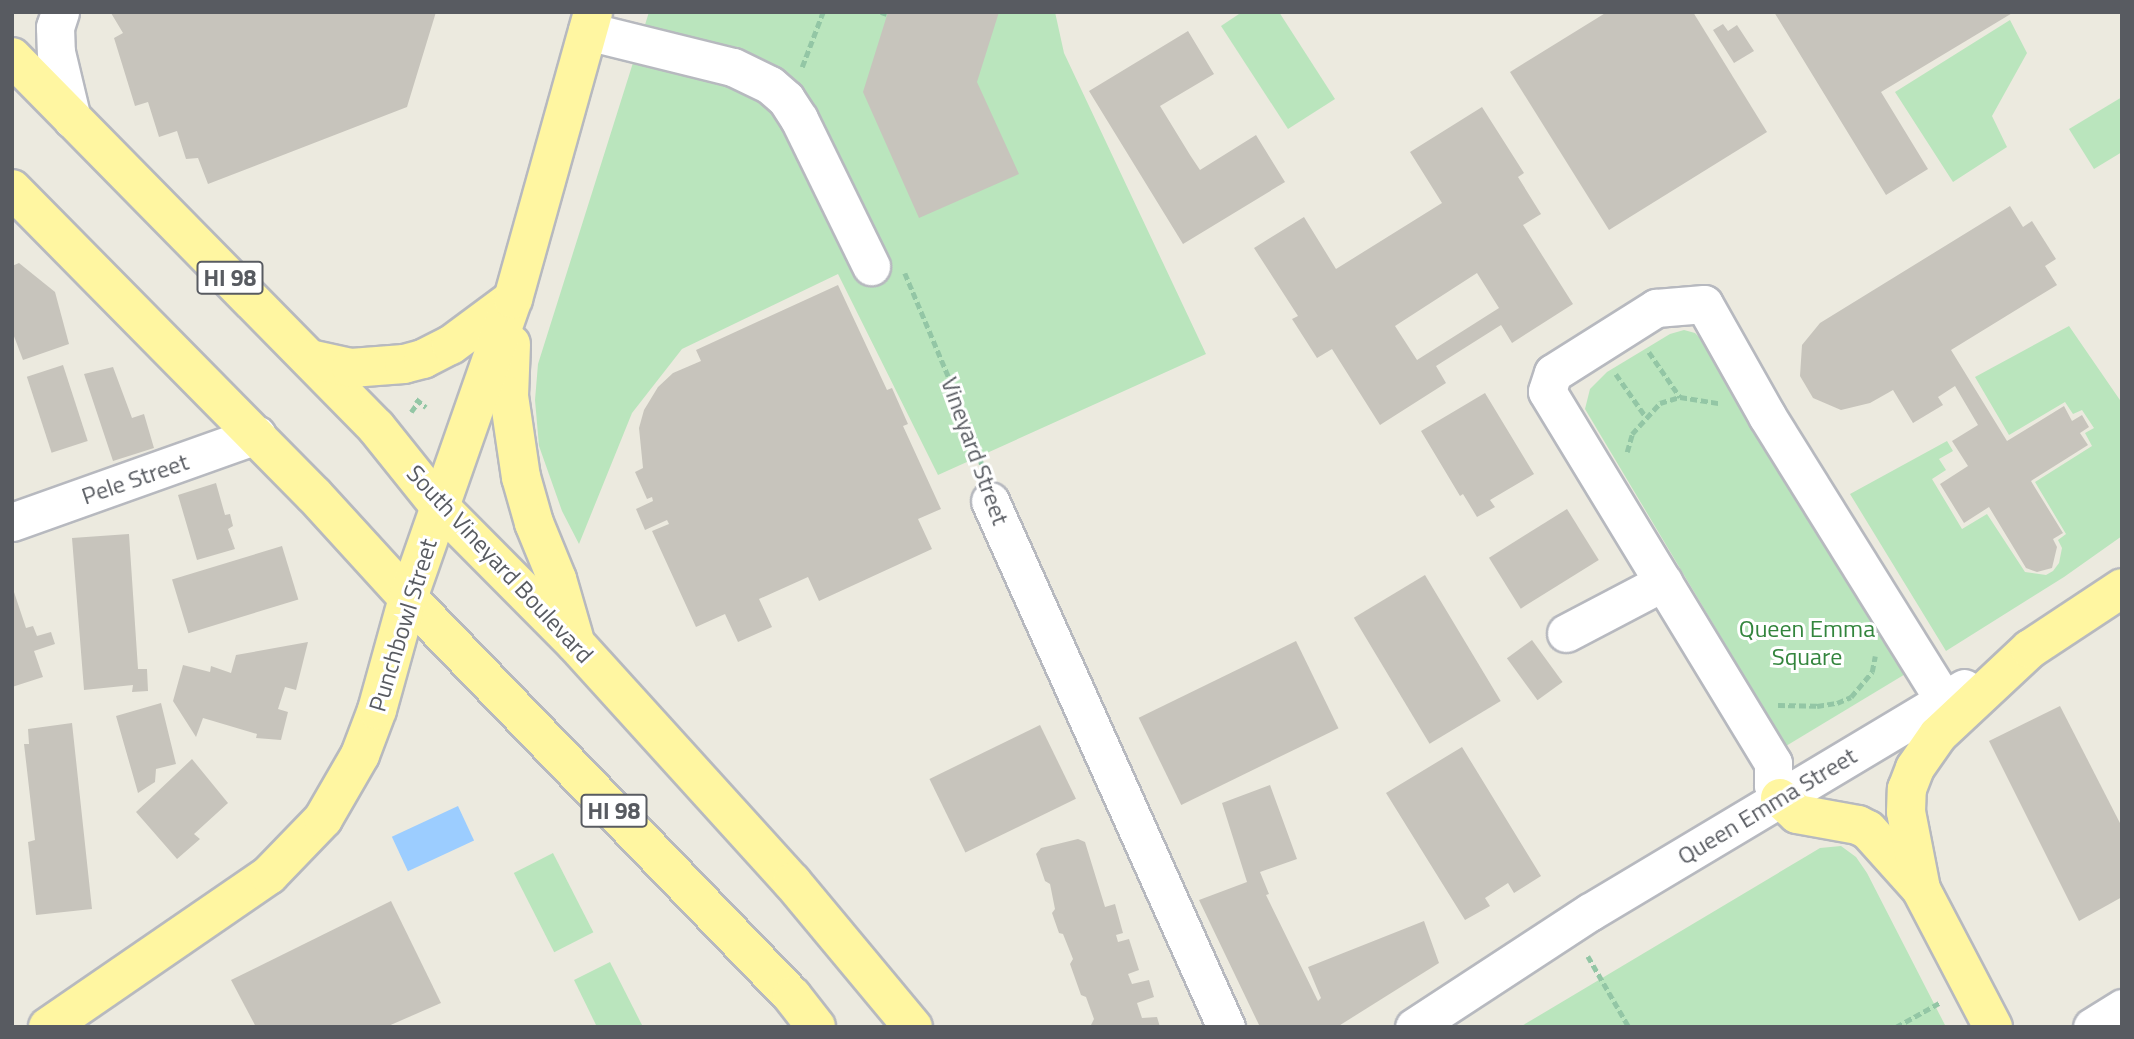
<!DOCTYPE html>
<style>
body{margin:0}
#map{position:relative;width:2134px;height:1039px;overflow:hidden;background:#eceadf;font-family:"Titillium Web",sans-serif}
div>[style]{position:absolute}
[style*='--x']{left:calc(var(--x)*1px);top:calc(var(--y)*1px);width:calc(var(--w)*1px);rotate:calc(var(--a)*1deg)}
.green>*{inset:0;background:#bae5bd;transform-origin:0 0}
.water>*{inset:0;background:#9ccdff;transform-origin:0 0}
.building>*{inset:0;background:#c7c4bc;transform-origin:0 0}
.path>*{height:4.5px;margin-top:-2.25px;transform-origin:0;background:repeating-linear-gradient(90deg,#93c6a5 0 7px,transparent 0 10.5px)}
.roads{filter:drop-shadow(2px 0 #b7b9bf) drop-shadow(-2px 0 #b7b9bf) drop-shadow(0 2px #b7b9bf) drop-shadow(0 -2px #b7b9bf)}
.minor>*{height:37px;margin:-18.5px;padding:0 18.5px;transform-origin:18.5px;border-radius:18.5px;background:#fff}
.major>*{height:38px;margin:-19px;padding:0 19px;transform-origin:19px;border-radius:19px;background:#fff6a1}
span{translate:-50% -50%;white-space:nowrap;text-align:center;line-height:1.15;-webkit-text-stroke:6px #fff;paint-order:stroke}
.shield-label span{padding:2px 5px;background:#fff;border:2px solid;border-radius:5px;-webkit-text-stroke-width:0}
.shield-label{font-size:23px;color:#585b61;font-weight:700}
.street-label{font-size:24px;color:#585b61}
.park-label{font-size:24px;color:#33853d}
.frame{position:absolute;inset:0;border:14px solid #585b61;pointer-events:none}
</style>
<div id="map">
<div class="green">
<i style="clip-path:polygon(649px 12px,1055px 12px,1064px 53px,1206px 354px,938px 475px,838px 274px,682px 349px,632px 413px,579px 544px,562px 511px,539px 446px,535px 400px,538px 364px)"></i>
<i style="clip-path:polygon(1242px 12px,1279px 12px,1335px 99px,1288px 129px,1221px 26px)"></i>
<i style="clip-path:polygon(2010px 20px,2027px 53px,1992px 116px,2007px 147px,1953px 182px,1895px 92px)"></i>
<i style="clip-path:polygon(2122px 97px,2122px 152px,2094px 169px,2069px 129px)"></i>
<i style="clip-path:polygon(2069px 326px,2122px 403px,2122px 536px,2064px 577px,1946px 651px,1850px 494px,1947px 441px,1953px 451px,1939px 459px,1946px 470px,1932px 479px,1962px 529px,1987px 514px,2025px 572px,2046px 575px,2053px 571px,2059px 563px,2062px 548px,2058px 540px,2066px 534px,2035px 482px,2092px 446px,2085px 433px,2094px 428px,2082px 410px,2073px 414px,2065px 402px,2009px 435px,1975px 377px)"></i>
<i style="clip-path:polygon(1684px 330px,1695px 333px,1704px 342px,1907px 673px,1786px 746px,1585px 409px,1590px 389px,1607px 372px,1670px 334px)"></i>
<i style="clip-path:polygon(1841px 846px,1856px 857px,1867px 873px,1946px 1027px,1520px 1027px,1805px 857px,1820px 848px)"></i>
<i style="left:553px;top:853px;width:89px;height:44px;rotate:63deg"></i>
<i style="clip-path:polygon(610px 962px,643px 1027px,597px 1027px,574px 980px)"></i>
</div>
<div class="water">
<i style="left:458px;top:806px;width:38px;height:73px;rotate:65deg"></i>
</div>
<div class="building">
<i style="clip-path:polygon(115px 12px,436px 12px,407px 107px,208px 184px,198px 158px,186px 159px,177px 131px,159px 137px,148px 102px,135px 106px,114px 38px,123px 33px,111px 13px)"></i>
<i style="clip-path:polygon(888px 12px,999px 12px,977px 82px,1019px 174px,919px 218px,863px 92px)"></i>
<i style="clip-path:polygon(1607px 12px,1693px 12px,1767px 132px,1609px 230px,1510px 72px)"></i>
<i style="clip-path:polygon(1774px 12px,2014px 12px,1881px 92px,1928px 169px,1886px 195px)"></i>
<i style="clip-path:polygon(1723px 24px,1728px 31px,1737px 25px,1754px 51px,1734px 63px,1713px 30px)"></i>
<i style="clip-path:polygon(1188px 31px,1214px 74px,1160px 106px,1190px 155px,1200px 170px,1256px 135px,1285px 182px,1183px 244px,1089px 91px)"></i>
<i style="clip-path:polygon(evenodd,1482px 107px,1524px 173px,1518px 177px,1541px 214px,1523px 225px,1573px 304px,1512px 343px,1501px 325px,1436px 366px,1446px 383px,1380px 425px,1332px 349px,1317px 358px,1292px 319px,1298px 316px,1254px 248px,1304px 217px,1336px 269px,1442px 203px,1410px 152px,1482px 107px,1477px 273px,1499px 308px,1417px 360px,1395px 326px,1477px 273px)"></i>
<i style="clip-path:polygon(2010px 206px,2023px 227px,2032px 221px,2056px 259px,2045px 266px,2057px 285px,1951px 350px,2007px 441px,2064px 406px,2072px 421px,2082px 415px,2089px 427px,2080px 433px,2088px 445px,2031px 481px,2063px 533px,2053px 539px,2057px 547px,2052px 568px,2037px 572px,2026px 568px,1989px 507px,1964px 523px,1940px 484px,1968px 466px,1952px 441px,1978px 425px,1955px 386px,1938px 397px,1943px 405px,1913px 423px,1893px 390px,1870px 403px,1841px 410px,1813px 398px,1800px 376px,1802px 345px,1820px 323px)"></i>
<i style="clip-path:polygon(19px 263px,55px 292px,69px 344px,23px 360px,12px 331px,12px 266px)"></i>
<i style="clip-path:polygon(838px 285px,887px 390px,892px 388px,908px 424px,903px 426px,941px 509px,918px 519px,932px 549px,819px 601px,808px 577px,759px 599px,772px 627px,738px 642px,725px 614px,696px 627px,652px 531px,669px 524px,667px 520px,645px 530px,636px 509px,653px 501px,652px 497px,647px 499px,635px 472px,643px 468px,639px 428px,644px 410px,658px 387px,673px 373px,701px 361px,696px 350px)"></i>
<i style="left:63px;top:365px;width:80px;height:38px;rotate:72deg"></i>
<i style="clip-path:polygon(113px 367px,132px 418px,144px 414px,154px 448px,113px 461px,84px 374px)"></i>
<i style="clip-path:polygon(1485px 393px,1534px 474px,1490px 500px,1495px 507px,1477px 517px,1463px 494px,1460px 496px,1421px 431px)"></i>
<i style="clip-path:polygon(216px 483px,225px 515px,230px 514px,233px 526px,228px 529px,235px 549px,197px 560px,178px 495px)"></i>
<i style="left:1567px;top:509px;width:60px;height:92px;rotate:58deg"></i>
<i style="clip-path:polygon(129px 534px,138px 669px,147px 669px,148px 691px,132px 692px,133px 685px,84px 690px,72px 538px)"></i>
<i style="left:282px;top:546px;width:56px;height:115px;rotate:73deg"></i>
<i style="left:1425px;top:575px;width:147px;height:83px;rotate:59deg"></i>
<i style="clip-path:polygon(12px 586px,26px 628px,33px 626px,37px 636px,51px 632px,55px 644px,34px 651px,43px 677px,12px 687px)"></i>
<i style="left:1532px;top:640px;width:52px;height:31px;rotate:54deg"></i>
<i style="left:1296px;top:641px;width:97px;height:175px;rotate:64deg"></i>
<i style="clip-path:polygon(308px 642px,296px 690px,285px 687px,278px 709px,288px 712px,281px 740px,256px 738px,257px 734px,203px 718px,196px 737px,173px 701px,183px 665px,210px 672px,211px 666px,231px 673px,236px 655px)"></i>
<i style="clip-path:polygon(161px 703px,176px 764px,156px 769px,155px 782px,138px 793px,116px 716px)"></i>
<i style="clip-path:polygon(2060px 706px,2122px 827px,2122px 897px,2079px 921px,1989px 741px)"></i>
<i style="clip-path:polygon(72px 723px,92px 909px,36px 915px,28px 842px,35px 840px,24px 744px,29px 744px,28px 729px)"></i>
<i style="left:1040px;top:725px;width:82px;height:123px;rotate:64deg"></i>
<i style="clip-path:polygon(1462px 747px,1541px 876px,1514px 893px,1508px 883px,1485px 898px,1490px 906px,1465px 920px,1386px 793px)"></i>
<i style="clip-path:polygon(192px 759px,228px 803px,194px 834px,200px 839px,177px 859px,136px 812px)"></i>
<i style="clip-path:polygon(1270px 785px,1297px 859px,1260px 872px,1269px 894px,1266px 895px,1318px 1001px,1321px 998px,1308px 967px,1424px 921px,1439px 963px,1337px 1027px,1260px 1027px,1199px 900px,1247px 882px,1222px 803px)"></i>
<i style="clip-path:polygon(1078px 839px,1085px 842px,1105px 907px,1115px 904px,1123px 933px,1116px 935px,1118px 942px,1129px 939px,1139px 970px,1128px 974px,1132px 984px,1149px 980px,1154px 997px,1137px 1003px,1142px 1018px,1157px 1017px,1160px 1027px,1090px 1027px,1094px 1019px,1086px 997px,1081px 995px,1070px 964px,1073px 959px,1063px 934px,1059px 933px,1052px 913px,1055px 909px,1050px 884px,1045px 881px,1036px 854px,1041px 848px)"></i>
<i style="clip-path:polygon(391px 901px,441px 1003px,386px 1027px,256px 1027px,231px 980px)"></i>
</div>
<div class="path">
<i style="--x:881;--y:12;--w:6;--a:18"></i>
<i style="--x:802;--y:67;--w:59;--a:-69.1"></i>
<i style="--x:905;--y:273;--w:189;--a:67.2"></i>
<i style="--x:978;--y:447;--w:24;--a:78"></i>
<i style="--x:1649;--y:352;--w:55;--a:55.4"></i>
<i style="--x:1616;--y:374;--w:52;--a:55.1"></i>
<i style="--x:416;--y:399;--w:13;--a:39"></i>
<i style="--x:411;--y:412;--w:14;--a:-54"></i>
<i style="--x:1627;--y:452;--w:19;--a:-74"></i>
<i style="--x:1632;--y:434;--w:42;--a:-47.9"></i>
<i style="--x:1660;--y:403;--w:21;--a:-17"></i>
<i style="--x:1680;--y:397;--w:39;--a:9"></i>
<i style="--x:1778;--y:705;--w:39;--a:1"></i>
<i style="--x:1817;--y:706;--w:20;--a:-9"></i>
<i style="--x:1837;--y:703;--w:15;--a:-23"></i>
<i style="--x:1851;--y:697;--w:33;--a:-50"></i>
<i style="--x:1872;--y:672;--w:16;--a:-79"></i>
<i style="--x:1588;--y:956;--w:82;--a:60"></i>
<i style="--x:1896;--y:1027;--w:51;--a:-29.1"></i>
</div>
<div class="roads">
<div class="minor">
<i style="--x:60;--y:12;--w:16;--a:108"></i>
<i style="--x:55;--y:27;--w:25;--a:88"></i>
<i style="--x:56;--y:52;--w:69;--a:76.6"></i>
<i style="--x:587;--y:31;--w:150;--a:13.9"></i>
<i style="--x:733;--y:67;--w:41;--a:25.9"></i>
<i style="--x:770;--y:85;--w:21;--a:41"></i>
<i style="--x:786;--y:99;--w:24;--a:57"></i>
<i style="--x:799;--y:119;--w:164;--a:63.9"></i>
<i style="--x:990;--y:501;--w:577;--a:65.84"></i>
<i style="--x:12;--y:522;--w:260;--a:-19.6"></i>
<i style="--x:1566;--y:633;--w:110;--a:-27.7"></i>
<i style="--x:1780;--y:798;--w:15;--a:-118"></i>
<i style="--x:1773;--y:785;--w:22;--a:-90"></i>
<i style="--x:1773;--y:763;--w:435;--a:-121.3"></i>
<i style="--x:1547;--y:391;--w:19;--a:-72"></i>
<i style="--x:1553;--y:373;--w:122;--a:-32.3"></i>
<i style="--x:1656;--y:308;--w:48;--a:-4.8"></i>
<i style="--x:1704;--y:304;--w:129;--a:60.6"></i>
<i style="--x:1767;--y:416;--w:335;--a:58.1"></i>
<i style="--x:1414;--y:1027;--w:210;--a:-33.2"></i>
<i style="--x:1590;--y:912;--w:436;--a:-30.9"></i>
<i style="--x:2092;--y:1027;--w:36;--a:-32"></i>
</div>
<div class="major">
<i style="--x:12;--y:57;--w:519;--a:45.47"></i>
<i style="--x:376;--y:427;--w:102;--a:51.3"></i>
<i style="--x:440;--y:507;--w:192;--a:45.2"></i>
<i style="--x:575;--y:643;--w:323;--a:47.8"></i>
<i style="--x:792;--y:882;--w:189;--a:50.2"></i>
<i style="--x:12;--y:189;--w:430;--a:45.4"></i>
<i style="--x:314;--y:495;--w:139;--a:47.6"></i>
<i style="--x:408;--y:598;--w:553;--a:46.03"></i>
<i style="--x:792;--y:996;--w:39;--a:52"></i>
<i style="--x:511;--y:344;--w:52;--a:92.2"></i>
<i style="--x:509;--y:396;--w:82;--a:81.6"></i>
<i style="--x:521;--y:477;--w:48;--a:74.2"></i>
<i style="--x:534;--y:523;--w:61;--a:67.7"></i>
<i style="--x:557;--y:579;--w:61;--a:73.9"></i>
<i style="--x:310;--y:359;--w:42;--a:12.4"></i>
<i style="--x:351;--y:368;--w:53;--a:-4.3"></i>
<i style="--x:404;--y:364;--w:20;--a:-15"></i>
<i style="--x:423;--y:359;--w:31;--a:-27"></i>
<i style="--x:451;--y:345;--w:77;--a:-36.6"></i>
<i style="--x:1780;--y:798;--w:23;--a:43"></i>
<i style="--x:1797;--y:814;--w:62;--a:10.2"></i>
<i style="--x:1858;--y:825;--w:11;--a:27"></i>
<i style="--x:1868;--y:830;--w:79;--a:48.1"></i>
<i style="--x:48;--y:1027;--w:268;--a:-34.5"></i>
<i style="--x:269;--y:875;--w:78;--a:-46"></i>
<i style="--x:323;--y:819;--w:74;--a:-60"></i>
<i style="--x:360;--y:755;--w:48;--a:-69.3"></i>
<i style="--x:377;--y:710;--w:116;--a:-74.5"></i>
<i style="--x:408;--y:598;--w:317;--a:-70.7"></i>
<i style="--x:513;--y:299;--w:298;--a:-74.4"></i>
<i style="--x:1993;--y:1027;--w:156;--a:-117.6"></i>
<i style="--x:1921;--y:889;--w:78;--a:-101"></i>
<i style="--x:1906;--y:812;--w:23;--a:-88"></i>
<i style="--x:1907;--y:789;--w:22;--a:-69"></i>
<i style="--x:1915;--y:768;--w:40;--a:-55.1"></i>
<i style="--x:1938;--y:735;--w:126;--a:-43.1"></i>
<i style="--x:2030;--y:649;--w:110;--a:-33.5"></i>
</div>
</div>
<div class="shield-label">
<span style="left:230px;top:278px">HI 98</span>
<span style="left:614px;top:811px">HI 98</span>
</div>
<div class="street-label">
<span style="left:975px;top:451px;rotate:70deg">Vineyard Street</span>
<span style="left:135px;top:479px;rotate:-19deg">Pele Street</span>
<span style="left:500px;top:564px;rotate:47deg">South Vineyard Boulevard</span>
<span style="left:403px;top:625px;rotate:-73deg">Punchbowl Street</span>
<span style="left:1767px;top:806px;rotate:-31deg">Queen Emma Street</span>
</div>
<div class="park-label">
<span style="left:1807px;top:643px">Queen Emma<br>Square</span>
</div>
<div class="frame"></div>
</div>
